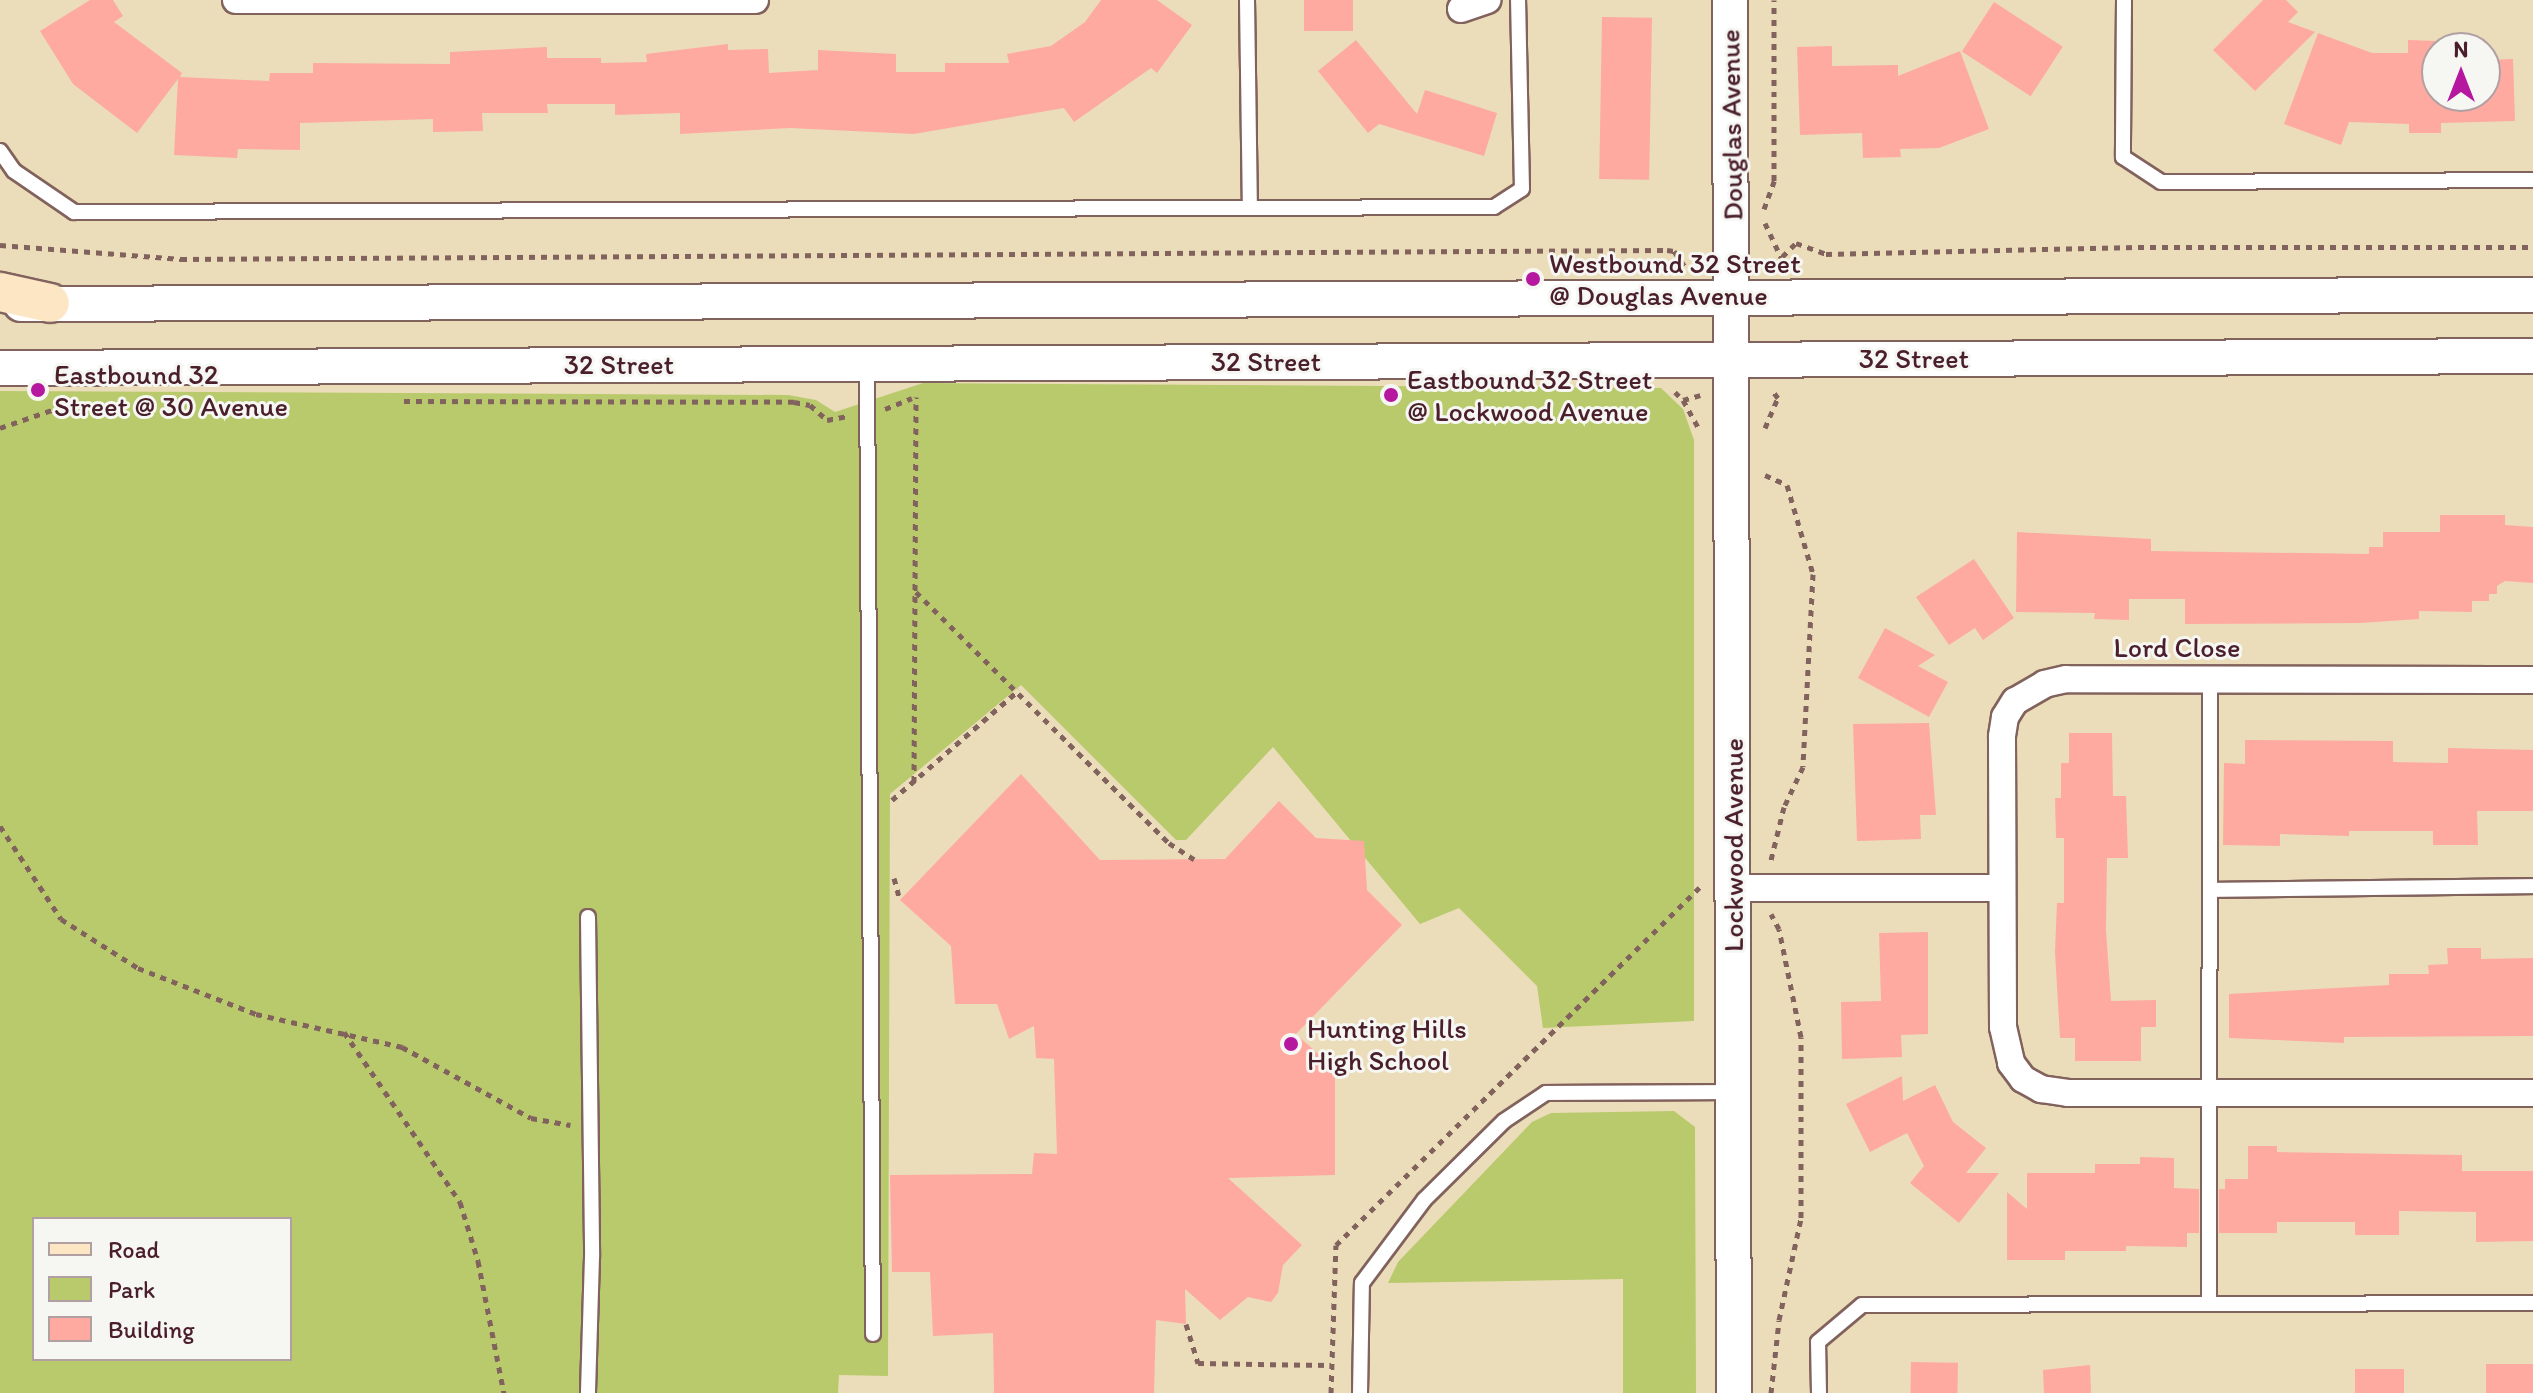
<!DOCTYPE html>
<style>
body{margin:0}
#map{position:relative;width:2533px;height:1393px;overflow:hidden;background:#ebddb9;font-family:Itim,sans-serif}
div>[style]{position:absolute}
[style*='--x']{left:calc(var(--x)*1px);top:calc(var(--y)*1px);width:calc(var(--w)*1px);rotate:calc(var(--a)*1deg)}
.green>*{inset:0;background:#b9ca6d}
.building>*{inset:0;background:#feaaa1;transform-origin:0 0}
.path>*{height:5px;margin-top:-2.5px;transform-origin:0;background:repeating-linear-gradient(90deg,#82625d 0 6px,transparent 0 12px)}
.roads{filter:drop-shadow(2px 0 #82625d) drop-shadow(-2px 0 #82625d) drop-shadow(0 2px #82625d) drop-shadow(0 -2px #82625d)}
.service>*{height:14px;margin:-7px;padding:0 7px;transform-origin:7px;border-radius:7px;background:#fff}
.minor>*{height:26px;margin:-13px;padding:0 13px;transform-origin:13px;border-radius:13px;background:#fff}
.tertiary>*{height:34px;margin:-17px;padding:0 17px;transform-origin:17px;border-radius:17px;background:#fff}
.secondary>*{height:38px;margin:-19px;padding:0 19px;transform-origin:19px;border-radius:19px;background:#fce6c4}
.dots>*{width:22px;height:22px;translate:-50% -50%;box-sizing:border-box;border:4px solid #f6f6f2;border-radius:50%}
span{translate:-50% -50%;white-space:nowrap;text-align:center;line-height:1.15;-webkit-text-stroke:6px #f6f6f2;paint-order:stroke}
.street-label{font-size:28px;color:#4a1f2b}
.poi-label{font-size:28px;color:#4a1f2b}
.left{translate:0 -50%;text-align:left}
.legend{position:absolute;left:32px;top:1217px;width:260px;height:144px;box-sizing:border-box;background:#f6f6f2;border:2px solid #b1a0a2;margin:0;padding:10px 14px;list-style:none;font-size:24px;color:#4a1f2b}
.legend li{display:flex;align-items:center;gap:16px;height:40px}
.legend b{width:40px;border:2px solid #b1a0a2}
.north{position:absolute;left:2421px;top:32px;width:80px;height:80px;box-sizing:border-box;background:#f6f6f2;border:2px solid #b1a0a2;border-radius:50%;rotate:0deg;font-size:22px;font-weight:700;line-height:32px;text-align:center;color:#4a1f2b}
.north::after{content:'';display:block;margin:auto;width:28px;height:36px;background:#b5179e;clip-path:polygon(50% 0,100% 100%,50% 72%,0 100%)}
</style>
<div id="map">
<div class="green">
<i style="clip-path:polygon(evenodd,923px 383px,1661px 388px,1683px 409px,1694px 440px,1694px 1021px,1543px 1028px,1537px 986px,1459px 908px,1420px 924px,1273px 747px,1186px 840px,1176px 840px,1021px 685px,890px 794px,888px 1376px,839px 1375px,838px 1393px,0 1393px,0 391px,788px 395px,816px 400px,835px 412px,923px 383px,34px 1219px,290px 1219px,290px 1359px,34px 1359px,34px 1219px)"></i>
<i style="clip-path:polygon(1674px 1111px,1695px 1127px,1696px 1393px,1623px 1393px,1623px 1279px,1388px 1283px,1398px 1262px,1532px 1122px,1551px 1113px)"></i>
</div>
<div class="building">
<i style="clip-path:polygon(90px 0,113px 0,123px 16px,114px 22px,182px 73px,180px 77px,269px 81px,270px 73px,313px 73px,313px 63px,450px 64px,450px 52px,547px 47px,547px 58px,601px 58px,601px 63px,647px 62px,646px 54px,728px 44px,728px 50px,768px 49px,769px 73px,818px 70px,818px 50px,896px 54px,896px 72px,945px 72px,945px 63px,1009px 63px,1007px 54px,1051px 46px,1085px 22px,1101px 0,1157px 0,1192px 25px,1157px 73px,1151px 68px,1074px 122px,1064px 108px,914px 134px,790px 128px,680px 134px,680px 113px,615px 115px,615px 104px,547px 104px,548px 113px,482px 113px,483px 131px,433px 132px,433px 119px,300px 123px,300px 150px,238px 149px,237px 158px,174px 155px,178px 79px,137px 133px,73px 84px,40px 31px)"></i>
<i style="left:1304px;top:0;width:49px;height:31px"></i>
<i style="clip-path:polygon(2263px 0,2286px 0,2298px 12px,2288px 22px,2315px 32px,2255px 91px,2213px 50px)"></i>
<i style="left:1994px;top:2px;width:82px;height:59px;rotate:33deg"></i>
<i style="left:1602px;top:17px;width:50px;height:162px;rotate:1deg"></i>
<i style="clip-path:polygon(2318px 33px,2372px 53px,2408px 53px,2408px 40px,2437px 41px,2437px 96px,2485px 96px,2485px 60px,2513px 59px,2515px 121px,2441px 123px,2441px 133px,2409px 133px,2409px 124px,2349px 122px,2341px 145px,2284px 124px)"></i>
<i style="clip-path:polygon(1356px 40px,1417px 114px,1425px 90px,1497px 113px,1484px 156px,1379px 124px,1368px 133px,1318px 71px)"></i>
<i style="clip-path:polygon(1832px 46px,1832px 66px,1898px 65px,1898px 76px,1960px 51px,1989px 129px,1939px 148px,1900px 149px,1901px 157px,1863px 158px,1862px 133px,1800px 135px,1797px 47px)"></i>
<i style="clip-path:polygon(2440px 515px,2505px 515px,2505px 525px,2533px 527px,2533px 583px,2505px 581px,2497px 586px,2497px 594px,2489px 594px,2489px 601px,2472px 601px,2472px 612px,2419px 611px,2419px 619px,2360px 623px,2185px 624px,2185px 599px,2129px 599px,2129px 620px,2094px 619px,2095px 613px,2016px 612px,2017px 532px,2151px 539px,2151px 551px,2369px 554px,2369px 547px,2383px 547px,2383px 532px,2440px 532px)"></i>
<i style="clip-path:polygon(1974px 559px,2014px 618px,1983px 640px,1975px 628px,1949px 645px,1916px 597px)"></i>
<i style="clip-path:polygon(1885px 628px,1935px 655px,1918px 666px,1948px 682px,1929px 717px,1858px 678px)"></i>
<i style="clip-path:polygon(1929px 723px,1936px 815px,1920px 815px,1921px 839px,1857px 841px,1853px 724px)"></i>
<i style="clip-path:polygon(2069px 733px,2112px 733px,2113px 796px,2126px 796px,2128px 858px,2107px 858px,2106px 930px,2111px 1001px,2156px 1000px,2156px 1027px,2141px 1027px,2141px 1061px,2075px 1061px,2075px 1038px,2060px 1038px,2055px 952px,2057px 903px,2064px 903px,2064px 838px,2056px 838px,2055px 798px,2061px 798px,2061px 763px,2069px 763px)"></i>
<i style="clip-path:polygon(2245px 740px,2393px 741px,2393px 762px,2448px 763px,2448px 748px,2533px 750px,2533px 811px,2477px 811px,2478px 845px,2433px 845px,2433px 831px,2349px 831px,2349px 836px,2280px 834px,2280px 846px,2223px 845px,2224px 763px,2245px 764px)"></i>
<i style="clip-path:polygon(1021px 774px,1100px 860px,1225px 859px,1279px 801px,1316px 838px,1364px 841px,1367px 890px,1402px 925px,1296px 1034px,1335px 1069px,1335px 1175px,1228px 1178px,1302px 1245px,1283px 1265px,1278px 1293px,1271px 1302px,1248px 1297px,1220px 1320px,1185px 1289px,1186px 1324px,1156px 1320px,1154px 1393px,994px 1393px,993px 1333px,933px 1336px,930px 1272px,892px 1272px,890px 1175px,1032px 1174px,1034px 1153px,1057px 1154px,1054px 1059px,1036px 1058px,1034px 1026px,1009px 1039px,997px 1004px,955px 1004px,951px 946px,900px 900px)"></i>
<i style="clip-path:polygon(1928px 932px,1928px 1034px,1901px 1035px,1902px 1057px,1842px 1059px,1841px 1002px,1881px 1001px,1879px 933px)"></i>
<i style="clip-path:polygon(2447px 948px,2481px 948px,2481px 959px,2533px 958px,2533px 1036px,2344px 1037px,2344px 1043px,2229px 1038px,2229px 994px,2389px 985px,2389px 974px,2429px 974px,2428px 965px,2448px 964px)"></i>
<i style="clip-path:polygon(1902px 1076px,1903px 1101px,1935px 1085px,1953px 1122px,1986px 1148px,1966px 1173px,1999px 1173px,1959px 1223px,1910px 1183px,1924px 1166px,1907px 1133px,1870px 1152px,1846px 1104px)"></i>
<i style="clip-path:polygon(2248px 1146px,2277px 1146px,2277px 1152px,2462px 1155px,2462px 1171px,2533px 1171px,2533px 1241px,2476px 1242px,2476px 1212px,2399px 1211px,2399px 1235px,2355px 1235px,2355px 1222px,2277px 1222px,2277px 1233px,2219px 1233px,2219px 1189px,2225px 1189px,2225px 1179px,2248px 1179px)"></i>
<i style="clip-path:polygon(2140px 1157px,2174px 1158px,2174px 1188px,2199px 1189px,2199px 1233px,2187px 1233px,2187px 1247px,2126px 1246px,2126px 1251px,2065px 1251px,2065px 1260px,2007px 1260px,2007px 1192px,2027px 1209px,2027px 1173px,2095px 1173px,2095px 1164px,2140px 1164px)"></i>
<i style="left:1911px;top:1362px;width:47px;height:31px;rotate:1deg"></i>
<i style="left:2486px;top:1364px;width:47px;height:29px"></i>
<i style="clip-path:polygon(2090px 1365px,2091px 1393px,2044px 1393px,2043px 1370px)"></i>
<i style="left:2355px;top:1369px;width:49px;height:24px"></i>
</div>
<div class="path">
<i style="--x:1764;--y:209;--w:30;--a:-70"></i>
<i style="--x:1774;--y:181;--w:181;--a:-90"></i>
<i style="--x:1765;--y:223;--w:38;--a:65"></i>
<i style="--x:0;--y:245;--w:182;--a:4.4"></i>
<i style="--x:181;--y:259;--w:1486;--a:-0.35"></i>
<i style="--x:1667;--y:250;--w:7;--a:8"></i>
<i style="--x:1674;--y:251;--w:21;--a:55"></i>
<i style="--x:1774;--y:265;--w:31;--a:-45"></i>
<i style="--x:1796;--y:243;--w:32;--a:20"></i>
<i style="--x:1826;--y:254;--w:312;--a:-1.3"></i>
<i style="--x:2138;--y:247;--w:395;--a:0"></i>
<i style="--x:1675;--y:392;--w:11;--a:45"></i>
<i style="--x:1683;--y:400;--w:18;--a:-16"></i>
<i style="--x:1683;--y:400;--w:31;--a:61"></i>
<i style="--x:404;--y:401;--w:390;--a:0.1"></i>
<i style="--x:794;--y:402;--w:16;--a:11"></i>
<i style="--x:810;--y:405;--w:23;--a:41"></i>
<i style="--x:827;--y:420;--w:21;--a:-11"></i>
<i style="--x:885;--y:409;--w:29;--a:-22"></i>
<i style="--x:0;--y:428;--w:83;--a:-19.1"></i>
<i style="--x:1765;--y:428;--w:33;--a:-67"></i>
<i style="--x:1778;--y:398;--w:10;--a:-127"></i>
<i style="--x:1765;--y:475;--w:24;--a:24"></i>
<i style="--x:1787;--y:485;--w:93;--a:73.7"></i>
<i style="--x:1813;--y:574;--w:193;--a:93"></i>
<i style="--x:1803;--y:767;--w:44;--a:115.4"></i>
<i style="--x:1784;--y:807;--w:55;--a:103.8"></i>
<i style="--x:916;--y:592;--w:356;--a:44.8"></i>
<i style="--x:1169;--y:843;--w:30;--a:33"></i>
<i style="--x:914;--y:782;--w:385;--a:-89.7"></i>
<i style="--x:892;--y:800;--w:168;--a:-40.9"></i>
<i style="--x:0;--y:826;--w:111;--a:56.7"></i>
<i style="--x:61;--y:919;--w:91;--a:32.5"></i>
<i style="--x:138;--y:968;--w:127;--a:21.3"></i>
<i style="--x:256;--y:1014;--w:150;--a:12.7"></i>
<i style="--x:402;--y:1047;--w:147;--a:28.8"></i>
<i style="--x:531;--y:1118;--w:40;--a:10"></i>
<i style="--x:894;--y:878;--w:23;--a:75"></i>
<i style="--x:344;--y:1032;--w:206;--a:55.7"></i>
<i style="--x:460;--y:1202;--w:62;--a:73"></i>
<i style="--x:478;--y:1261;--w:135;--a:78.9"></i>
<i style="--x:1186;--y:1324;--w:41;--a:72.9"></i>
<i style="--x:1198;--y:1363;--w:133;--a:0.9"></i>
<i style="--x:1331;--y:1393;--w:148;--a:-88.1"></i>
<i style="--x:1336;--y:1245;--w:513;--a:-44.53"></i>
<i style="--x:1771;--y:1393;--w:73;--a:-83.7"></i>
<i style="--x:1779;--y:1320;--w:104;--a:-77.8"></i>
<i style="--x:1801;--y:1218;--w:181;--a:-90"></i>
<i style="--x:1801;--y:1037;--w:110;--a:-101.5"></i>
<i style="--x:1779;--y:929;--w:17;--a:-118"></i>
</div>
<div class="roads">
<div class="service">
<i style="--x:1247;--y:0;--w:205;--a:89.2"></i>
<i style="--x:2124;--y:0;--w:157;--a:90.4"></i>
<i style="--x:2123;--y:157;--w:45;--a:33.3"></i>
<i style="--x:2161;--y:182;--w:372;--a:-0.3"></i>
<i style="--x:0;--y:151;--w:24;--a:55"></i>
<i style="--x:14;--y:171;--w:73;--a:34.3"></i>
<i style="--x:74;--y:212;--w:1420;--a:-0.2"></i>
<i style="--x:1494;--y:207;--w:33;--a:-33"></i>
<i style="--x:1522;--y:189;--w:189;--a:-91.2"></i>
<i style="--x:867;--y:363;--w:971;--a:89.65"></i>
<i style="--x:2210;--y:890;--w:323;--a:-0.7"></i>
<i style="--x:588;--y:917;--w:340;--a:89.3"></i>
<i style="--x:592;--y:1257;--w:136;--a:91.7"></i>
<i style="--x:2209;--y:1302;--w:623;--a:-89.91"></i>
<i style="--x:1360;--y:1393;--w:110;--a:-89"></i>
<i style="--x:1362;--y:1283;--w:104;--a:-53.2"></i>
<i style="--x:1424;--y:1200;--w:112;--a:-44.6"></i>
<i style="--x:1504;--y:1121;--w:50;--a:-33.7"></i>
<i style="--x:1546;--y:1093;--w:187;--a:-0.3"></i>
<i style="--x:1819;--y:1393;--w:51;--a:-91.1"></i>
<i style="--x:1818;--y:1342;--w:57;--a:-40.1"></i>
<i style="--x:1862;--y:1305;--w:671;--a:-0.17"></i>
</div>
<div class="minor">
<i style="--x:236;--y:0;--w:519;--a:0"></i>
<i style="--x:1461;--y:9;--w:28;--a:-19"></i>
<i style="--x:2533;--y:680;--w:467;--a:-179.9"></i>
<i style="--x:2066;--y:679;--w:22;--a:167"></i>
<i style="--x:2045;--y:684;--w:34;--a:150"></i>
<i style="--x:2015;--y:701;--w:19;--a:122"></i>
<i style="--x:2005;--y:717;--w:20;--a:99"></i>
<i style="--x:2002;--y:737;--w:290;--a:89.8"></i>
<i style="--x:2003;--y:1027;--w:37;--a:77"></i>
<i style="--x:2011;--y:1063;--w:20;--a:53"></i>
<i style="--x:2023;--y:1079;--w:21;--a:29"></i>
<i style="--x:2041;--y:1089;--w:27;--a:8"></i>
<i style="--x:2068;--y:1093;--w:465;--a:0"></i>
<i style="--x:1733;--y:888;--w:269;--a:0"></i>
</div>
<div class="tertiary">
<i style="--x:1730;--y:0;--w:1393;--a:89.84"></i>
<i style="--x:21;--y:304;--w:2512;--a:-0.21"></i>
<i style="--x:0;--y:368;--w:2533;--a:-0.27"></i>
</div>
<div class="secondary">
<i style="--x:0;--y:292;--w:51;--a:12.4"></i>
</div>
</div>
<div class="dots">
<i style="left:1533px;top:279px;background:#b5179e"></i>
<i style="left:38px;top:390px;background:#b5179e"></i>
<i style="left:1391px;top:395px;background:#b5179e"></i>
<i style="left:1291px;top:1044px;background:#b5179e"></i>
</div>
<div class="street-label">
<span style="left:1731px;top:125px;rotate:-91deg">Douglas Avenue</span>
<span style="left:1914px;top:358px">32 Street</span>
<span style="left:1266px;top:361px">32 Street</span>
<span style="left:619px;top:364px">32 Street</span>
<span style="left:2177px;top:647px">Lord Close</span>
<span style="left:1733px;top:845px;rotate:-90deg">Lockwood Avenue</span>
</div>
<div class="poi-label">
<span class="left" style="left:1549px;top:279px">Westbound 32 Street<br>@ Douglas Avenue</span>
<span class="left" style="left:54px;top:390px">Eastbound 32<br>Street @ 30 Avenue</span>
<span class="left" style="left:1407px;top:395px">Eastbound 32 Street<br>@ Lockwood Avenue</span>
<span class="left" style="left:1307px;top:1044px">Hunting Hills<br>High School</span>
</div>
<ul class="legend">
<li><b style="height:10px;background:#fce6c4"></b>Road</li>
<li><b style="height:22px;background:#b9ca6d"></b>Park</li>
<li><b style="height:22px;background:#feaaa1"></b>Building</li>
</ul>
<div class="north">N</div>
</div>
